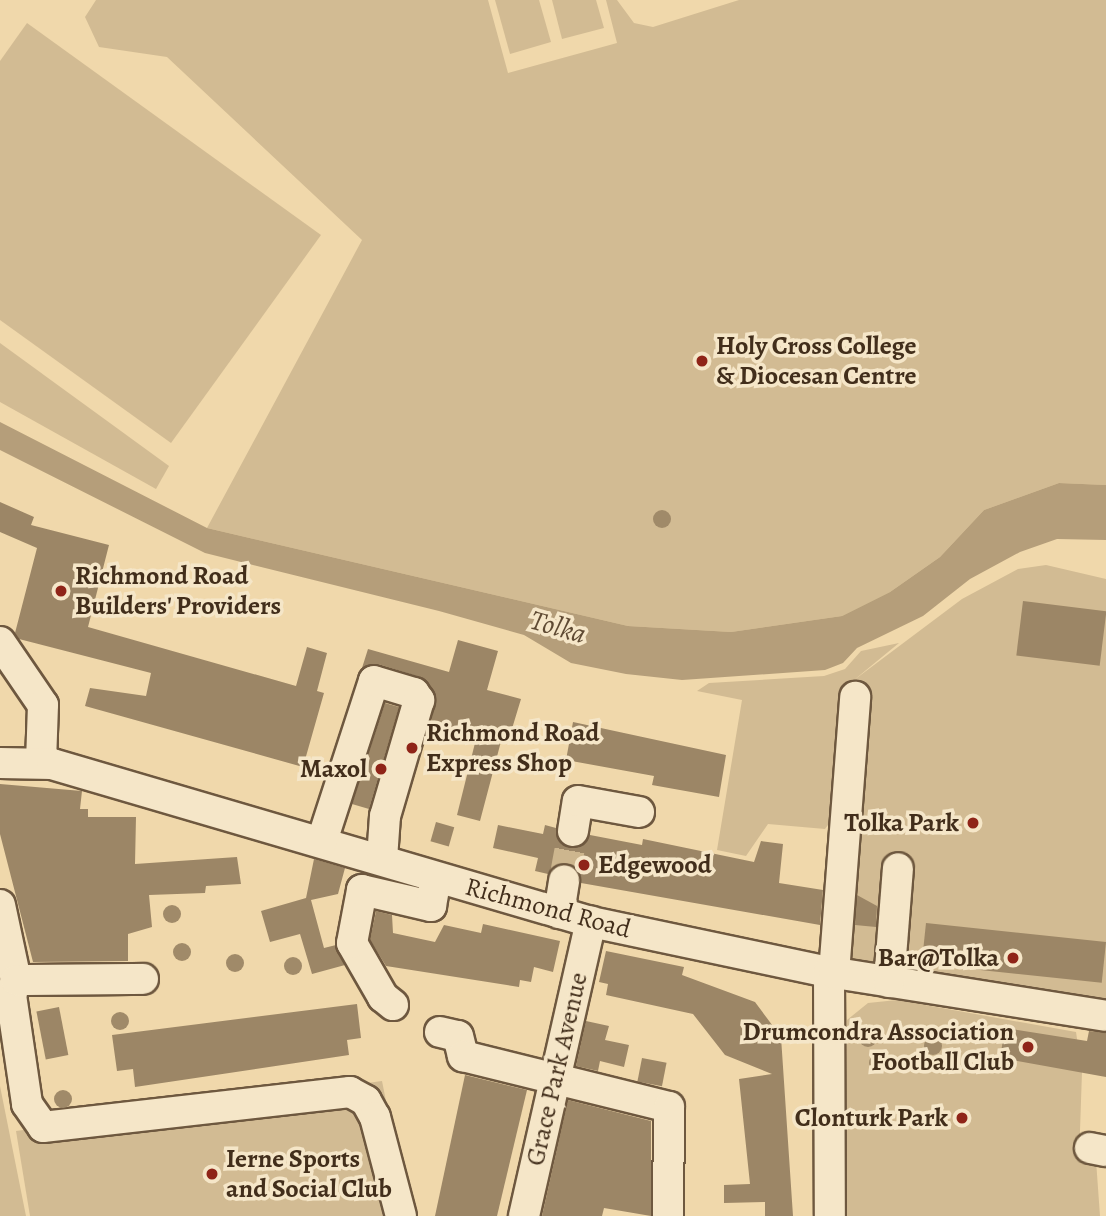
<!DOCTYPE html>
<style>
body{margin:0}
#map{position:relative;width:1106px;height:1216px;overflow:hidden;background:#f0d8ab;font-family:Alegreya,serif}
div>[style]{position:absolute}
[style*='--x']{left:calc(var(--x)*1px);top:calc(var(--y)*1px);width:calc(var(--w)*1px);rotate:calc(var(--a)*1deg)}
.green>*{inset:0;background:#d2bb93}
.water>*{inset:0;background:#b59e7a}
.building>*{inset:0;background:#9c8666;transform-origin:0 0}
.minor-tunnel>*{height:30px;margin-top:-15px;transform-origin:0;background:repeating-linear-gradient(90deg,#cdb68e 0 30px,transparent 0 45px)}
.roads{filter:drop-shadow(2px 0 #6e583f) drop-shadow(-2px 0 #6e583f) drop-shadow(0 2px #6e583f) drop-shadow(0 -2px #6e583f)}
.minor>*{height:30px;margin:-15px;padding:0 15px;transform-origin:15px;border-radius:15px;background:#f5e6c8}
.trees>*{width:18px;height:18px;margin:-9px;border-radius:50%;background:#a08a69}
.dots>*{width:19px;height:19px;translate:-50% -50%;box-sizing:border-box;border:4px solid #f5e6c8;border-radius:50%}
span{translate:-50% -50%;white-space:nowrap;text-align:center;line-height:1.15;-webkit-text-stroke:7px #f5e6c8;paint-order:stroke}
.poi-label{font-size:26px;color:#422e1b;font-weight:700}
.left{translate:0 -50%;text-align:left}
.right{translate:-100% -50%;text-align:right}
.street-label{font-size:26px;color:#422e1b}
.water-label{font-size:28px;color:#5f4a33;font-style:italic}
</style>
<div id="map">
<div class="green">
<i style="clip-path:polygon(96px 0,488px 0,508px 73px,617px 43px,606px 0,617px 0,634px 23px,653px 27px,739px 0,1106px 0,1106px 485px,1059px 483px,984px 510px,940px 557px,890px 592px,842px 616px,731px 632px,628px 626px,207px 528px,362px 240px,167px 57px,99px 47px,85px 17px)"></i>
<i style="clip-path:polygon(495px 0,539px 0,551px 42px,510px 54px)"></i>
<i style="clip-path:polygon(552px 0,596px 0,604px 28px,562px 39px)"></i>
<i style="clip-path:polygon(27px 23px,321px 235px,171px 443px,0 320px,0 61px)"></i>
<i style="clip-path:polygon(0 343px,169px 466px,156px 489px,0 402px)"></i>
<i style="clip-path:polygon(1046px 565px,1106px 579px,1106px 1003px,829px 964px,838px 811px,825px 829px,768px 824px,746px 856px,717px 850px,742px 700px,697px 691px,709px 683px,824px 676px,845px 669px,861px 651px,899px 643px,854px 680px,962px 599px,1018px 569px)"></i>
<i style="clip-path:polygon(897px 1000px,1076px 1032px,1082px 1072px,1079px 1160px,1096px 1160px,1100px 1216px,846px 1216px,847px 1020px,868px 1003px)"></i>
<i style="clip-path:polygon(382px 1081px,409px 1216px,30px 1216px,16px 1131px)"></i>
<i style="clip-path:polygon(0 1086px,26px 1216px,0 1216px)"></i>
</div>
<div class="water">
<i style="clip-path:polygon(0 422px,207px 528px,628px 626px,731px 632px,842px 616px,890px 592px,940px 557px,984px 510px,1059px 483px,1106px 485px,1106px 540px,1057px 539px,1020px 552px,970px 579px,923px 616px,857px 648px,843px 663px,825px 670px,682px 680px,626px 674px,571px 663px,524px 635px,439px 611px,205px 553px,0 450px)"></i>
</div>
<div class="building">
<i style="clip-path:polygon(0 502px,34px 517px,31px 525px,109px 545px,88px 627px,296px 686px,307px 647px,327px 653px,317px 691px,324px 693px,303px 767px,85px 706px,90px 688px,146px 696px,151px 673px,19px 639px,15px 633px,37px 548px,0 532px)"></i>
<i style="left:1023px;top:601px;width:84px;height:55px;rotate:7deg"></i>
<i style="clip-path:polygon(458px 640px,498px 651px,487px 690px,521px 699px,511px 732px,504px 730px,480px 821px,457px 815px,477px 735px,431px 722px,436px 697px,420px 677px,378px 664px,362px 668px,368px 649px,449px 672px)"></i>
<i style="clip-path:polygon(385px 703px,399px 707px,369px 809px,352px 804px)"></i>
<i style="clip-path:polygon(573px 722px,726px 755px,719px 797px,652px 785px,654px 776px,566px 760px)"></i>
<i style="clip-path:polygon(0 784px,82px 791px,80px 809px,88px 809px,88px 817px,136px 817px,135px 864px,237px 857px,241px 884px,206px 886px,205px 893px,149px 895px,152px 927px,128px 934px,128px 961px,33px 962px,0 834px)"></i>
<i style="left:436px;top:822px;width:19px;height:20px;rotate:16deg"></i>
<i style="clip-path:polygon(498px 825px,543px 834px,545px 825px,556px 828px,561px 844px,571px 848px,590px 835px,642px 845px,643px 839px,754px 862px,761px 841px,783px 844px,779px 883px,823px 890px,820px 925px,581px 883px,580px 873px,567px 863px,548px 874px,535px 871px,538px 858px,493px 848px)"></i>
<i style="clip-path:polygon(314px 859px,345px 868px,338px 894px,311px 900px,324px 948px,336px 945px,345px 965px,312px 974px,300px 934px,270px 942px,261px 911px,306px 898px)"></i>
<i style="clip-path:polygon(857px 895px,877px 906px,876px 927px,855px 925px)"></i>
<i style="clip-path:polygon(376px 911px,392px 915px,393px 933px,435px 942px,444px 925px,481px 933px,483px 924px,560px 941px,553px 972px,534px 967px,531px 982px,520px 980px,519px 987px,386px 966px,370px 940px)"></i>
<i style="left:926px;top:923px;width:181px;height:41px;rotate:6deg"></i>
<i style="clip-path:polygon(606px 951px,684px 967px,682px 975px,755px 1002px,781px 1037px,793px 1216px,765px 1216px,765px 1202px,724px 1203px,724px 1185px,750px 1184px,739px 1079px,772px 1074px,725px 1055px,693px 1014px,606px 995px,608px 984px,599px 982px)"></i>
<i style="clip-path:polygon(357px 1004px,361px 1038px,347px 1040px,349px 1055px,135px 1087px,133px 1069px,117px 1071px,112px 1035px)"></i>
<i style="left:59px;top:1007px;width:49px;height:23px;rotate:79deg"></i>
<i style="clip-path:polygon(586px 1021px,609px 1026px,605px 1040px,629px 1045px,624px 1067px,600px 1061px,598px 1071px,576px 1066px)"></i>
<i style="clip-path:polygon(1005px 1028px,1087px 1041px,1089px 1031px,1106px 1033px,1106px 1077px,1000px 1058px)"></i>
<i style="left:642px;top:1058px;width:25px;height:24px;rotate:11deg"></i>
<i style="clip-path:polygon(465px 1075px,527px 1090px,497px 1216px,435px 1216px)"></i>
<i style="clip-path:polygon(568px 1100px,651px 1121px,651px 1216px,604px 1208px,602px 1216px,542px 1216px)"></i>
</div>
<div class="minor-tunnel">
<i style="--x:564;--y:880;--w:50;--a:-79.6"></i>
</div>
<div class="roads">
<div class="minor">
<i style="--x:0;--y:642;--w:76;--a:55.7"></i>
<i style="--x:43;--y:705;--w:58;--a:92"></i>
<i style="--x:0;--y:763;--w:52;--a:1.1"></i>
<i style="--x:52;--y:764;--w:562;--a:16.34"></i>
<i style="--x:591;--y:922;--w:243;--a:11.9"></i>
<i style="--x:829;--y:972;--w:280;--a:9"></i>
<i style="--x:573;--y:831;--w:30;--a:-81"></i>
<i style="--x:578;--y:801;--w:62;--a:10.2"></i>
<i style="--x:322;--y:841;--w:168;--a:-72"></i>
<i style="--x:374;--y:681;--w:42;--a:16.7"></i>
<i style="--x:414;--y:693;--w:9;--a:54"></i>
<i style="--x:419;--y:700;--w:121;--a:106.3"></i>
<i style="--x:385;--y:816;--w:43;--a:94"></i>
<i style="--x:0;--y:905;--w:77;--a:78"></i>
<i style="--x:559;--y:913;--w:33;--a:-81"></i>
<i style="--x:829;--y:972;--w:244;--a:89.8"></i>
<i style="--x:834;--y:973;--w:277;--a:-85.6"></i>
<i style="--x:16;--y:980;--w:16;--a:108"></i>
<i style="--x:11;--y:995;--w:110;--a:81.6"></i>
<i style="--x:27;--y:1104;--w:28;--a:55"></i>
<i style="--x:43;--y:1127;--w:309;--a:-6.5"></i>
<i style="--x:350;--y:1092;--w:18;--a:29"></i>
<i style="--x:366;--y:1101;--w:18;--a:61"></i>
<i style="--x:375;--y:1117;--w:102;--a:75.3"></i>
<i style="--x:16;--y:980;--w:127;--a:-0.5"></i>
<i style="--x:889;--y:982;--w:114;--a:-85.5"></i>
<i style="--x:393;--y:1005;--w:13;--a:-141"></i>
<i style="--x:383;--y:997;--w:62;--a:-119.9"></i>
<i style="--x:352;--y:943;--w:54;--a:-79.3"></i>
<i style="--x:362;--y:890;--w:71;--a:13.1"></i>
<i style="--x:431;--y:906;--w:29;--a:-80"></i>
<i style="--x:440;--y:1032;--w:18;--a:13"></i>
<i style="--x:458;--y:1036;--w:21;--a:76"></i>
<i style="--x:463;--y:1056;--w:212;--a:13.9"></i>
<i style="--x:669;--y:1107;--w:109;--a:90.5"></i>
<i style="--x:1090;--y:1148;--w:16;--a:11"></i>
<i style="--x:524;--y:1216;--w:302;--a:-77.2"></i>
</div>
</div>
<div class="trees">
<i style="left:662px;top:519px"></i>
<i style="left:172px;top:914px"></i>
<i style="left:182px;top:952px"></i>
<i style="left:235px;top:963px"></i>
<i style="left:293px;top:966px"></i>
<i style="left:120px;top:1021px"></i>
<i style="left:962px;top:1034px"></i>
<i style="left:868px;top:1038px"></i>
<i style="left:933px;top:1046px"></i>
<i style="left:878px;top:1063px"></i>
<i style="left:63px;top:1099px"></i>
</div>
<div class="dots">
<i style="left:702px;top:361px;background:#8f2418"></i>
<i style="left:61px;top:591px;background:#8f2418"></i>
<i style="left:412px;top:748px;background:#8f2418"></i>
<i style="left:381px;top:769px;background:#8f2418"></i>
<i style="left:973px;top:823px;background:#8f2418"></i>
<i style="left:584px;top:865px;background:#8f2418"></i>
<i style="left:1013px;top:958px;background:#8f2418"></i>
<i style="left:1028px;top:1047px;background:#8f2418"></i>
<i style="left:962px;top:1118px;background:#8f2418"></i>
<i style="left:212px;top:1174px;background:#8f2418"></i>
</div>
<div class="poi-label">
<span class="left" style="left:716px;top:361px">Holy Cross College<br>&amp; Diocesan Centre</span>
<span class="left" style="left:75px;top:591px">Richmond Road<br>Builders' Providers</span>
<span class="left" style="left:426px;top:748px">Richmond Road<br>Express Shop</span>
<span class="right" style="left:367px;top:769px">Maxol</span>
<span class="right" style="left:959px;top:823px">Tolka Park</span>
<span class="left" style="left:598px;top:865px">Edgewood</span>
<span class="right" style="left:999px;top:958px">Bar@Tolka</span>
<span class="right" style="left:1014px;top:1047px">Drumcondra Association<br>Football Club</span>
<span class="right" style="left:948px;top:1118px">Clonturk Park</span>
<span class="left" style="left:226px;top:1174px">Ierne Sports<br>and Social Club</span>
</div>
<div class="street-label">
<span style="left:548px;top:908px;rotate:15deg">Richmond Road</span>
<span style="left:557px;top:1069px;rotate:-77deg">Grace Park Avenue</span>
</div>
<div class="water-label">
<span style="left:558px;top:627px;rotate:16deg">Tolka</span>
</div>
</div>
